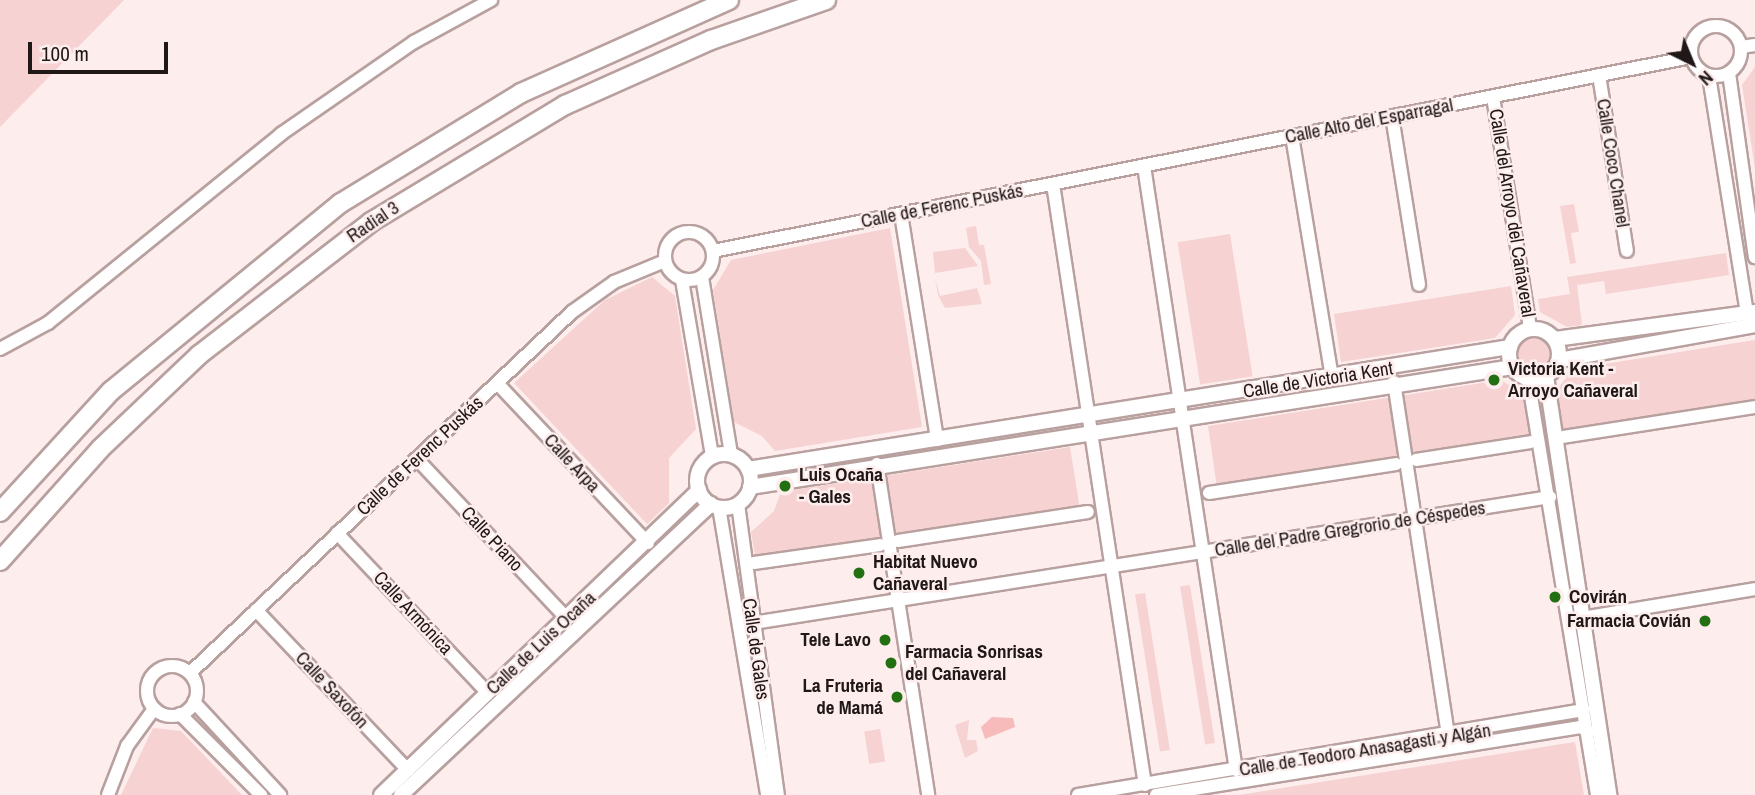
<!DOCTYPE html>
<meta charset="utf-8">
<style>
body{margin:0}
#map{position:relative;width:1755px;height:795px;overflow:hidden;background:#fdeded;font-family:"Archivo Narrow",sans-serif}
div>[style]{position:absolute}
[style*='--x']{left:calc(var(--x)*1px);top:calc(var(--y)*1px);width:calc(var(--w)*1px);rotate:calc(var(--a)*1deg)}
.green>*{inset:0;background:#f6d2d2;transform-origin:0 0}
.round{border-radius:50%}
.water>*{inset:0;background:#f7bbbb}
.roads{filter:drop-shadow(2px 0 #b8a09f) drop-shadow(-2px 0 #b8a09f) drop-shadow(0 2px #b8a09f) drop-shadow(0 -2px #b8a09f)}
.minor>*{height:12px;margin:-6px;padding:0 6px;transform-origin:6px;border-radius:6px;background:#fff}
.minor>.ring{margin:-6px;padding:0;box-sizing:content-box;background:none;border:12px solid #fff;border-radius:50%}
.major>*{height:14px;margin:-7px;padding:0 7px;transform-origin:7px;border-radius:7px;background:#fff}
.major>.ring{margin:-7px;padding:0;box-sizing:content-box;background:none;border:14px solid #fff;border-radius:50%}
.highway>*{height:18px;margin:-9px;padding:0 9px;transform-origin:9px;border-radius:9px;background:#fff}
.dots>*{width:19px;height:19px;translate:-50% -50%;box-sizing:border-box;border:4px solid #fdeded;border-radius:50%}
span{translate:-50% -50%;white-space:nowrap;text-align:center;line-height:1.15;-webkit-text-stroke:5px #fdeded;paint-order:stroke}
.street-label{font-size:19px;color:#201717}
.poi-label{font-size:19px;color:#201717;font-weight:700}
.left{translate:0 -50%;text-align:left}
.right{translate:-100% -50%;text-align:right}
.north{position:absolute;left:1657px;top:28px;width:70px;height:70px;-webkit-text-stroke:5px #fdeded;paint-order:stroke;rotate:137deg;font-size:19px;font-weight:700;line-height:28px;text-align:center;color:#201717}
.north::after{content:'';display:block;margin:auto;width:24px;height:32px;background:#201717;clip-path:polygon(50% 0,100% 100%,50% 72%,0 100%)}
.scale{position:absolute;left:28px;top:42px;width:140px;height:32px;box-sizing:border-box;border:4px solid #201717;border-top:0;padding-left:9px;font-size:21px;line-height:24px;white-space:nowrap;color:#201717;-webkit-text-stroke:5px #fdeded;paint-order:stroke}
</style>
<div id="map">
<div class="green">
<i style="clip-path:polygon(0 0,124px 0,0 127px)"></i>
<i style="clip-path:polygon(1755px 67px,1755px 168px,1742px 85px)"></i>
<i style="clip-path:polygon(1574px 204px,1579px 232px,1571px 233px,1576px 263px,1570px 264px,1560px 206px)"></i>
<i style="clip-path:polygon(976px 226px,979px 245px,984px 245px,991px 284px,984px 285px,981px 261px,969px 247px,966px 228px)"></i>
<i style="clip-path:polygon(890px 228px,922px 427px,775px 451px,762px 436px,734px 422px,713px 290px,731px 260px)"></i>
<i style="left:1230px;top:234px;width:144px;height:53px;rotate:81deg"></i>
<i style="clip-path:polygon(965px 248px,978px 266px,935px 273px,933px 252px)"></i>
<i style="clip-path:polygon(1726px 253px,1729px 275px,1606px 294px,1604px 281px,1577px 285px,1582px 325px,1567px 327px,1540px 312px,1538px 299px,1570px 294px,1567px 277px)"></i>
<i style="clip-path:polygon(652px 277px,675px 296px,696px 429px,669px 458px,669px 503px,647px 524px,514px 383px,605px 300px)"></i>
<i style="clip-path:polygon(935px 278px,940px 296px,977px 288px,982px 304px,945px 308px,938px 295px)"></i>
<i style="clip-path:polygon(1511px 286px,1515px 315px,1495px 338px,1341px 362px,1334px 314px)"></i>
<i class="round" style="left:1518px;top:337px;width:32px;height:32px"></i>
<i style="clip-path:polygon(1755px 340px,1755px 410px,1218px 494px,1208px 426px,1501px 380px,1521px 393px,1559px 387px,1573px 369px)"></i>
<i style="clip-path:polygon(1070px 447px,1081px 516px,757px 567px,751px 532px,774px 511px,781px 492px)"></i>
<i style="left:1190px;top:585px;width:160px;height:10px;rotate:81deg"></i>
<i style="left:1145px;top:593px;width:159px;height:10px;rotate:81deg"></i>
<i style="clip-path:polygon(969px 720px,967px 740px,976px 740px,978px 751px,965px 758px,955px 725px)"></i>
<i style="clip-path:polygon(153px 728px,181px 731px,242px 795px,121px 795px)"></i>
<i style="left:880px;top:729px;width:33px;height:16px;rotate:81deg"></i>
<i style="clip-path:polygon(1575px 742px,1584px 795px,1239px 795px)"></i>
</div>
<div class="water">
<i style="clip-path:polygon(992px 717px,1013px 718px,1015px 727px,985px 739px,981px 727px)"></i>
</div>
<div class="roads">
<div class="minor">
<i class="ring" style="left:1691px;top:26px;width:38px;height:38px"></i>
<i style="--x:1741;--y:47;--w:14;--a:-8"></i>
<i style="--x:1729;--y:73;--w:186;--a:82"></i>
<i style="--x:1599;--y:75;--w:178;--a:81"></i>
<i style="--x:1709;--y:76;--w:241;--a:80.9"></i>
<i style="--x:1493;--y:97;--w:235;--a:80.9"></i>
<i style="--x:1392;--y:116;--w:171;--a:80.9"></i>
<i style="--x:1292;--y:136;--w:245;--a:80.6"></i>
<i style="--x:1144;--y:166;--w:611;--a:81.34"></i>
<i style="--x:1053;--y:184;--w:608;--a:81.3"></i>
<i style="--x:901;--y:214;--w:229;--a:80.9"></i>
<i class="ring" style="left:665px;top:232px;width:36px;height:36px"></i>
<i style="--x:713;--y:251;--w:997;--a:-11.22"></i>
<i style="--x:702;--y:277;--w:179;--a:80.7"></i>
<i style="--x:682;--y:280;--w:179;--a:80.3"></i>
<i style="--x:0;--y:349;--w:55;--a:-28.4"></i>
<i style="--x:48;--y:323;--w:300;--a:-39"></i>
<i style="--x:281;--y:134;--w:162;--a:-34.7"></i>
<i style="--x:414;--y:42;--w:88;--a:-28.6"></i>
<i style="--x:1528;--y:378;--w:423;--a:80.6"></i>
<i style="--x:1394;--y:382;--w:364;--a:81.3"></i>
<i style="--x:497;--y:383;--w:220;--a:46.7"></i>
<i style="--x:1563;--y:437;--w:194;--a:-8.9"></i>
<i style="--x:417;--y:459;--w:219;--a:46.8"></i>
<i style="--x:1416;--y:460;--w:116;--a:-8.9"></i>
<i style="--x:877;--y:464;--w:335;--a:81.2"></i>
<i style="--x:1209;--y:493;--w:189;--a:-8.8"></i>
<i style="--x:738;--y:504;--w:294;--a:82.2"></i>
<i style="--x:719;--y:507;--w:292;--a:80.5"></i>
<i style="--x:337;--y:533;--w:220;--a:46.7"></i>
<i style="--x:898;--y:541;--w:192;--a:-8.7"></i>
<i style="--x:754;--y:563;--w:127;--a:-8.1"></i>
<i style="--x:256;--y:610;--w:221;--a:46.5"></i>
<i style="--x:1582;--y:618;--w:175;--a:-9.5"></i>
<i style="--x:753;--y:623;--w:807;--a:-8.98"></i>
<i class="ring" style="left:147px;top:666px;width:38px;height:38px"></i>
<i style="--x:190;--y:673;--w:526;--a:-43.38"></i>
<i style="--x:572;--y:312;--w:52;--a:-35.5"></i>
<i style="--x:614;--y:282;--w:55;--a:-22.4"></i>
<i style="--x:194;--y:702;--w:127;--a:47.2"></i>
<i style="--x:180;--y:714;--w:115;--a:45"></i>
<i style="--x:108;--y:795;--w:53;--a:-68.8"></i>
<i style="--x:127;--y:746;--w:46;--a:-53.9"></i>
<i style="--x:1078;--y:795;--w:513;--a:-9.54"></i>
<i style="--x:1156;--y:795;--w:430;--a:-9.1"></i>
<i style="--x:1581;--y:727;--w:9;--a:36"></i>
</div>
<div class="major">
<i class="ring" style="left:1509px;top:329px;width:36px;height:36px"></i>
<i style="--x:1555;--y:339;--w:202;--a:-7.7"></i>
<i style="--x:1559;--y:360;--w:199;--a:-10.1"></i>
<i style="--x:1546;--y:376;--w:424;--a:81.4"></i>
<i class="ring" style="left:697px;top:454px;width:40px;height:40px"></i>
<i style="--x:748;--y:469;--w:772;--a:-9.1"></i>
<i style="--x:750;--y:487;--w:772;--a:-8.94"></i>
<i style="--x:381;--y:795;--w:441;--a:-43.8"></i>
<i style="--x:401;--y:795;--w:425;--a:-43.2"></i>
</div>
<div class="highway">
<i style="--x:0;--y:512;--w:164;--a:-47.5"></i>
<i style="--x:111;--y:391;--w:297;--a:-39.3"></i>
<i style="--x:341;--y:203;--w:211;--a:-31.4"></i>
<i style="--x:521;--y:93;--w:228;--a:-24.1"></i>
<i style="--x:0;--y:561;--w:150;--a:-48.2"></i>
<i style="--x:100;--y:449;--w:137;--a:-43.5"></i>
<i style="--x:199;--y:355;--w:217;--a:-37.7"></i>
<i style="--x:371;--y:222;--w:227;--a:-31.1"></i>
<i style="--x:565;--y:105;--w:160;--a:-24"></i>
<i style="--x:711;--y:40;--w:122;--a:-19.2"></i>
</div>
</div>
<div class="dots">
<i style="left:1494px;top:380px;background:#237013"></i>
<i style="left:785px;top:486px;background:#237013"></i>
<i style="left:859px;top:573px;background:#237013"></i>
<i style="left:1555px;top:597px;background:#237013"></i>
<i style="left:1705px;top:621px;background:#237013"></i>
<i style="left:885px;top:640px;background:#237013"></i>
<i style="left:891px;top:663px;background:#237013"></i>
<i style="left:897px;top:697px;background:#237013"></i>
</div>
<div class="street-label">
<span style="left:1369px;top:121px;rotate:-11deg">Calle Alto del Esparragal</span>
<span style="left:1613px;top:163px;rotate:81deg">Calle Coco Chanel</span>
<span style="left:942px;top:206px;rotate:-11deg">Calle de Ferenc Puskás</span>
<span style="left:1512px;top:213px;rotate:81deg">Calle del Arroyo del Cañaveral</span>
<span style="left:373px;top:222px;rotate:-34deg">Radial 3</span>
<span style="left:1318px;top:380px;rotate:-9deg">Calle de Victoria Kent</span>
<span style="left:420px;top:456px;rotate:-43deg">Calle de Ferenc Puskás</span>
<span style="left:572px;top:463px;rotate:47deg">Calle Arpa</span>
<span style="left:1350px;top:529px;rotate:-9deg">Calle del Padre Gregrorio de Céspedes</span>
<span style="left:492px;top:539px;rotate:47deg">Calle Piano</span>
<span style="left:413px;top:613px;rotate:47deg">Calle Armónica</span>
<span style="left:541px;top:643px;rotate:-43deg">Calle de Luis Ocaña</span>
<span style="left:756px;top:649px;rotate:82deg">Calle de Gales</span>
<span style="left:332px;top:690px;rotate:47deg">Calle Saxofón</span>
<span style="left:1365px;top:750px;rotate:-9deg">Calle de Teodoro Anasagasti y Algán</span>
</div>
<div class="poi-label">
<span class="left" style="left:1508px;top:380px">Victoria Kent -<br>Arroyo Cañaveral</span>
<span class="left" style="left:799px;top:486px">Luis Ocaña<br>- Gales</span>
<span class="left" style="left:873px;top:573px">Habitat Nuevo<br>Cañaveral</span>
<span class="left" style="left:1569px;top:597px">Covirán</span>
<span class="right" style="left:1691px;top:621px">Farmacia Covián</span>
<span class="right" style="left:871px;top:640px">Tele Lavo</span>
<span class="left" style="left:905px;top:663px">Farmacia Sonrisas<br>del Cañaveral</span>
<span class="right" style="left:883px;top:697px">La Fruteria<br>de Mamá</span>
</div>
<div class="north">N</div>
<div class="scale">100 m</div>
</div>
